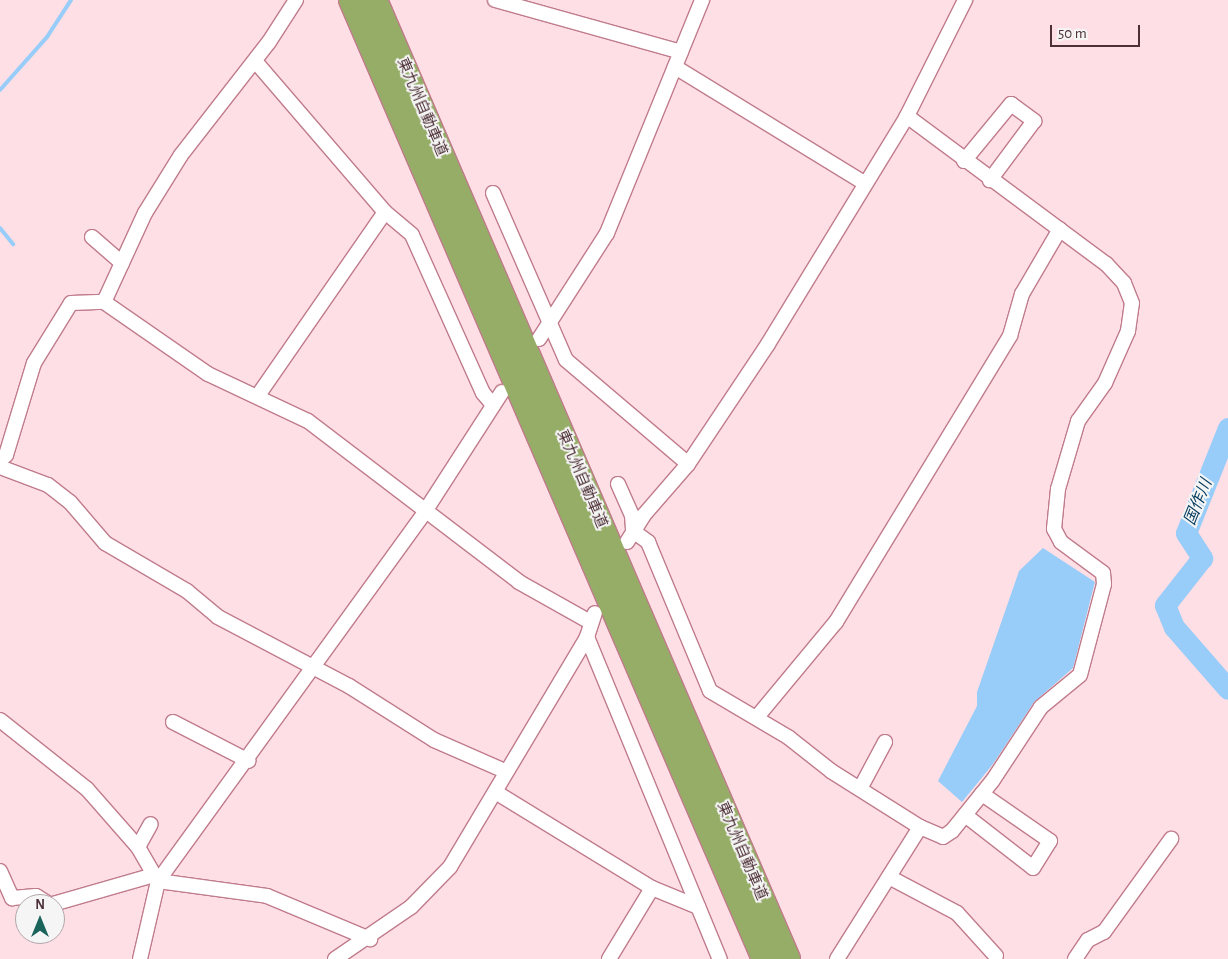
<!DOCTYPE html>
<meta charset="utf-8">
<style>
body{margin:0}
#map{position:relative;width:1228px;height:959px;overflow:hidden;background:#fedfe5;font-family:"Alegreya Sans","Noto Sans JP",sans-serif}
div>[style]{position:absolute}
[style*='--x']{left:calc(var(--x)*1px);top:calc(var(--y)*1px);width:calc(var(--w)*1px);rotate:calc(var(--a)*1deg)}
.water>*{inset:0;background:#98cdf9}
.stream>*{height:4px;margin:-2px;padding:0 2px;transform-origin:2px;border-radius:2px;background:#98cdf9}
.river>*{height:21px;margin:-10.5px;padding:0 10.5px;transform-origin:10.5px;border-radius:10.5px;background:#98cdf9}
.roads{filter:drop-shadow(1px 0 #c07c8c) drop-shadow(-1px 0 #c07c8c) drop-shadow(0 1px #c07c8c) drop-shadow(0 -1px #c07c8c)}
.minor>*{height:14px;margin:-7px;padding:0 7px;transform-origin:7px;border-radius:7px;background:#fff}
.motorway>*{height:24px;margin:-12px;padding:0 12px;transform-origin:12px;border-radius:12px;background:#96ad67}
span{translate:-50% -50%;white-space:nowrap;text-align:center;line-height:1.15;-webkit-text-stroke:4px #f5f5f5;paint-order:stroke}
.street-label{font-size:15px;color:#4d3037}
.water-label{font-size:16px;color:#043b5e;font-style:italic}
.north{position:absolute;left:15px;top:894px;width:50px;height:50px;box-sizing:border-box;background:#f5f5f5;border:1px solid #b2a6a9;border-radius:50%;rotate:0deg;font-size:14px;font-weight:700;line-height:20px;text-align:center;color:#4d3037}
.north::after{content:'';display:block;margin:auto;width:18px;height:22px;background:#1a645c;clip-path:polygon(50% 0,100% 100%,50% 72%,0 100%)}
.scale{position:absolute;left:1050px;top:25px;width:90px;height:22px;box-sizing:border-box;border:2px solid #4d3037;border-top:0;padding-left:6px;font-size:15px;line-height:18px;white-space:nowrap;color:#4d3037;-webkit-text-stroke:4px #f5f5f5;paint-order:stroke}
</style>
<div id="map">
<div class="water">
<i style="clip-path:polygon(1043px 548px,1095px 582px,1073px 668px,1034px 702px,993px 764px,962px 802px,938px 781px,977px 706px,977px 692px,1019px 571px)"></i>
</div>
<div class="stream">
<i style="--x:0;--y:90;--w:71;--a:-48.4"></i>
<i style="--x:47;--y:37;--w:44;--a:-57"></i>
<i style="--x:0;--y:228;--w:21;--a:51"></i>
</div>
<div class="river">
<i style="--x:1228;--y:428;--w:113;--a:111.8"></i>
<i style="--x:1186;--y:533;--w:30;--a:57"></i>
<i style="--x:1202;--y:558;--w:60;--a:128.2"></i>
<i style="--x:1165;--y:605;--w:24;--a:68"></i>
<i style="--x:1174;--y:627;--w:82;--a:48.9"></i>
</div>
<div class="roads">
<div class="minor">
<i style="--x:495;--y:0;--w:193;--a:15.6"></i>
<i style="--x:255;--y:61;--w:199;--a:49.3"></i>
<i style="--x:385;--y:212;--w:35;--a:40"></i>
<i style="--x:412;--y:235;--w:173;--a:65.8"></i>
<i style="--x:483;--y:393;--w:16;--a:50"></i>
<i style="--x:675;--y:67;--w:220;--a:31.5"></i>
<i style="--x:964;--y:161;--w:74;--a:-50.5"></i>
<i style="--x:1011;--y:104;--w:29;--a:36"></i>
<i style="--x:1034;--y:121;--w:74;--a:126.7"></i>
<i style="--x:493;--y:193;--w:182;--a:66.4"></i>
<i style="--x:566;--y:360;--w:160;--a:40.4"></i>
<i style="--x:92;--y:237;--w:40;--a:41"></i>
<i style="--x:104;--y:302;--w:98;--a:-65.3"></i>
<i style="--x:145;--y:213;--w:68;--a:-58.2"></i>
<i style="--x:181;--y:155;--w:143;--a:-52.1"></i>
<i style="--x:269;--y:42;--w:50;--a:-57.3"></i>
<i style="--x:539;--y:339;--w:126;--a:-57.3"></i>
<i style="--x:607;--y:233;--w:252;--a:-67.8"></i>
<i style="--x:259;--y:394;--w:221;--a:-55.3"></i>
<i style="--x:0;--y:460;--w:8;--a:-40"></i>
<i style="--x:6;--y:455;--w:96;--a:-73.1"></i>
<i style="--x:34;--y:363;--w:70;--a:-58.3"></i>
<i style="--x:71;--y:303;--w:33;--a:-2"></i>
<i style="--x:104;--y:302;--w:126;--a:34.7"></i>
<i style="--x:208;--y:374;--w:110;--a:25.2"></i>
<i style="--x:308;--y:421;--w:265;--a:37.3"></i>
<i style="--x:519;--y:582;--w:81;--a:29.4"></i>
<i style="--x:0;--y:467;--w:51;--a:20.6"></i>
<i style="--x:48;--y:485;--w:28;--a:38"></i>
<i style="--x:70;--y:502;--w:54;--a:49.5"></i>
<i style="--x:105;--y:543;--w:95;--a:30.3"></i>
<i style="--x:187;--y:591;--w:40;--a:40"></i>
<i style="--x:218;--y:617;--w:148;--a:27.8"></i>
<i style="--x:349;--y:686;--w:101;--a:32.4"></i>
<i style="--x:434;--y:740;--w:77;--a:23.6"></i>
<i style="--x:618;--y:484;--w:34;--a:66"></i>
<i style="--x:632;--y:515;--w:16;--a:86"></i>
<i style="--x:633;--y:531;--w:19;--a:36"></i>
<i style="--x:648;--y:542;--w:161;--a:67.4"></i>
<i style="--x:710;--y:691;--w:91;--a:30.5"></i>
<i style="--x:788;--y:737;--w:55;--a:38.3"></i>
<i style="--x:831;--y:771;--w:105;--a:32.2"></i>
<i style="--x:627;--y:542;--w:31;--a:-58"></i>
<i style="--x:643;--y:516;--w:69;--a:-49.1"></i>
<i style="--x:688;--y:464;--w:144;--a:-56.3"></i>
<i style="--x:768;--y:344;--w:267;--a:-58.6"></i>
<i style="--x:907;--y:116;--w:130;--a:-63.4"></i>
<i style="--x:587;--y:637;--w:348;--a:67.6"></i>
<i style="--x:757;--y:717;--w:124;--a:-50.3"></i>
<i style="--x:836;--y:622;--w:335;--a:-58.7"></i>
<i style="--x:1010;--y:336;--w:44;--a:-74.1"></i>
<i style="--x:1022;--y:294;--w:75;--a:-59.7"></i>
<i style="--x:0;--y:720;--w:111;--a:38.4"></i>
<i style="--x:87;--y:789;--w:77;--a:48.7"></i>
<i style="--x:138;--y:847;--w:39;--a:60"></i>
<i style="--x:158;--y:881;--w:110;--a:7.8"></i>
<i style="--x:267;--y:896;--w:112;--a:22.7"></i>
<i style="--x:173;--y:722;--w:85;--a:27.2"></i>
<i style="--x:861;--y:787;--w:51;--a:-61.9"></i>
<i style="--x:497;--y:793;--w:182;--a:31.5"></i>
<i style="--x:652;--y:888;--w:50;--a:22.4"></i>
<i style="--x:965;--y:815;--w:86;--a:37.9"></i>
<i style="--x:1033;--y:868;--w:32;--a:-58"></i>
<i style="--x:1050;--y:841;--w:83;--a:-145.3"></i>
<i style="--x:138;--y:847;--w:26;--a:-61"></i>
<i style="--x:0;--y:871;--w:30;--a:66"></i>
<i style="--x:12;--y:898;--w:24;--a:-5"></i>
<i style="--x:36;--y:896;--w:15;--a:32"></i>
<i style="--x:889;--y:877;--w:77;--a:27.9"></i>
<i style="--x:957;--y:913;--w:58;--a:47.8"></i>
<i style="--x:53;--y:904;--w:105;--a:-16"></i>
<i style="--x:140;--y:959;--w:80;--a:-77"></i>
<i style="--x:158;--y:881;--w:454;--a:-54.1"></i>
<i style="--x:424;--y:513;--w:144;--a:-57.2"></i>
<i style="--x:335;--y:959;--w:92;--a:-34.4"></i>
<i style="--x:411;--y:907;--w:56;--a:-45.7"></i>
<i style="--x:450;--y:867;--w:268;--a:-59.2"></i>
<i style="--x:587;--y:637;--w:25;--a:-72"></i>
<i style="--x:609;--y:959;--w:83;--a:-58.8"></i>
<i style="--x:837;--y:959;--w:156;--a:-57.8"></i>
<i style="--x:920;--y:827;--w:25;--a:23"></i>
<i style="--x:943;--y:837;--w:11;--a:-34"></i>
<i style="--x:952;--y:831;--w:65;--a:-51.2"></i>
<i style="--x:993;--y:780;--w:87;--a:-56.7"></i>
<i style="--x:1041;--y:707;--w:50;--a:-39.4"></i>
<i style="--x:1080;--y:675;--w:94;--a:-75.2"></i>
<i style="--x:1104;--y:584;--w:11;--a:-95"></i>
<i style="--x:1103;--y:573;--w:52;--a:-143.6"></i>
<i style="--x:1061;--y:542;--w:15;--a:-118"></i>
<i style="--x:1054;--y:529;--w:40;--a:-84.3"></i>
<i style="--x:1058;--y:489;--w:71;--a:-73.6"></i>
<i style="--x:1078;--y:421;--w:47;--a:-54.6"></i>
<i style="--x:1105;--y:383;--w:57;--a:-66.1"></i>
<i style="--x:1128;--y:331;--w:28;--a:-82"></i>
<i style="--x:1132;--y:303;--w:22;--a:-112"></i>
<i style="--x:1124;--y:283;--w:26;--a:-133"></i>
<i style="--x:1106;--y:264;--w:248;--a:-143.4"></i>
<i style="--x:1075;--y:959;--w:23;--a:-56"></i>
<i style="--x:1088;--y:940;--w:18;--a:-27"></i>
<i style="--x:1104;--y:932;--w:115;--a:-54.2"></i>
</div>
<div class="motorway">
<i style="--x:351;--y:0;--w:1044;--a:66.7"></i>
<i style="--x:375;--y:0;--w:1044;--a:66.7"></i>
</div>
</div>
<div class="street-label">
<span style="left:422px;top:107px;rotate:67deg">東九州自動車道</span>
<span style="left:582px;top:479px;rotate:67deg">東九州自動車道</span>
<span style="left:742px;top:851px;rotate:67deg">東九州自動車道</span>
</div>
<div class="water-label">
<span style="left:1198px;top:502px;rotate:-68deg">国作川</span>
</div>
<div class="north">N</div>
<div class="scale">50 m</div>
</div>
